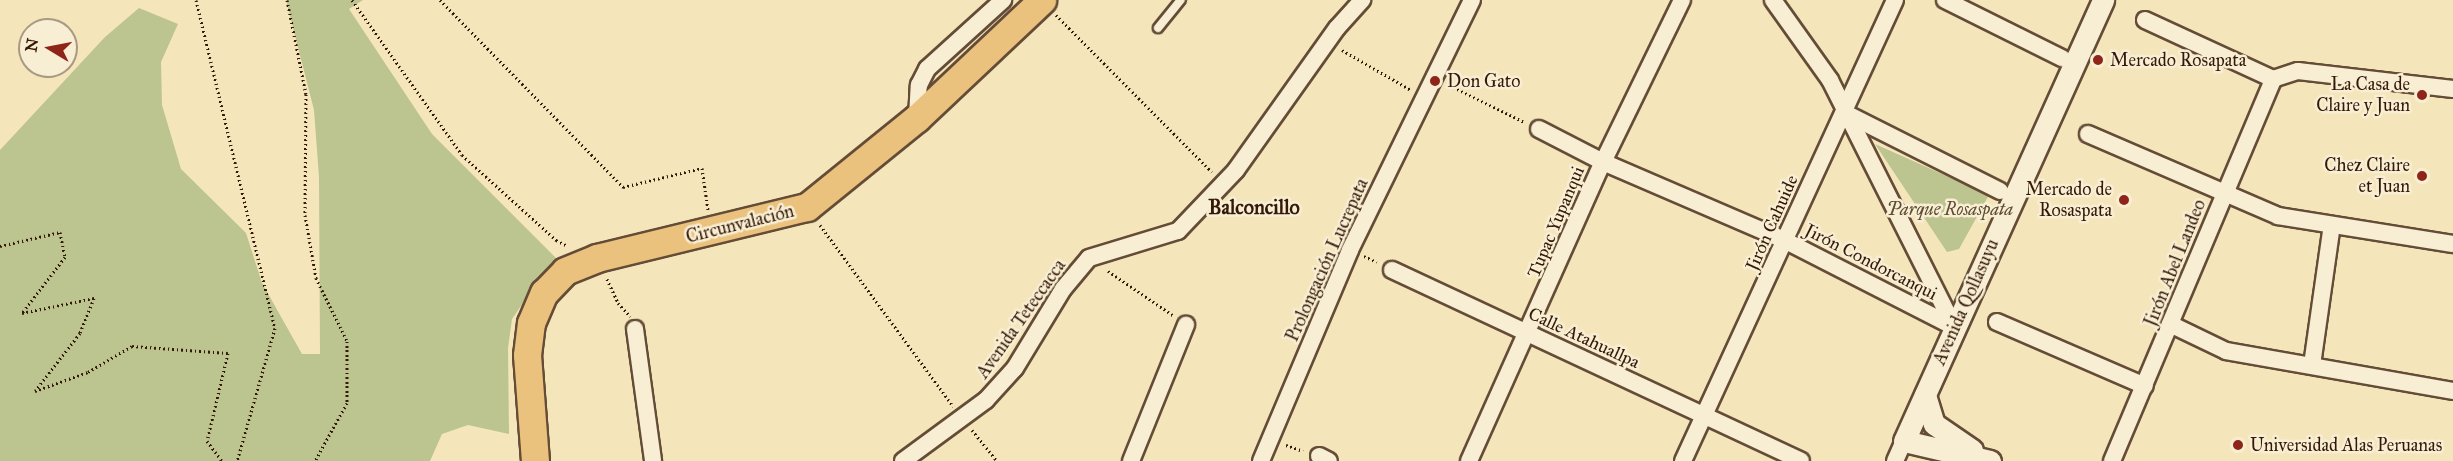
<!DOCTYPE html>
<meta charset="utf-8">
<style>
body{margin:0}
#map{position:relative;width:2453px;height:461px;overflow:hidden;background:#f5e5bb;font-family:"IM FELL Great Primer",serif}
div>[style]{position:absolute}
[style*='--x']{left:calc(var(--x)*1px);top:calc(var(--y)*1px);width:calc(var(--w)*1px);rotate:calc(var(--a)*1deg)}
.green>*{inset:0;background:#bcc490}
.path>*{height:3px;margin-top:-1.5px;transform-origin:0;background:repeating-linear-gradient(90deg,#341909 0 1.5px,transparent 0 4.5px)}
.roads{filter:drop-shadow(2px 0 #644c36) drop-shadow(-2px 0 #644c36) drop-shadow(0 2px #644c36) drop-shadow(0 -2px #644c36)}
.service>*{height:8px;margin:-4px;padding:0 4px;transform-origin:4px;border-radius:4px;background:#f8eed3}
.minor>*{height:16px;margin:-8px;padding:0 8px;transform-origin:8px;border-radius:8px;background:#f8eed3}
.tertiary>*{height:21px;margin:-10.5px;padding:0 10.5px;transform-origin:10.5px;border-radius:10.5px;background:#f8eed3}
.trunk>*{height:27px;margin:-13.5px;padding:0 13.5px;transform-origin:13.5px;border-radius:13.5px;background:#eac27e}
.dots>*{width:16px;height:16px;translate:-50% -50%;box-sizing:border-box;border:3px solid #f8eed3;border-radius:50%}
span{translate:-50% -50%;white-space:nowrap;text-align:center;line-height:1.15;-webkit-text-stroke:5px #f8eed3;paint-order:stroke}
.poi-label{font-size:18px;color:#341909}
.left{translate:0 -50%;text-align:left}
.right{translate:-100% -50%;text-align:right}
.park-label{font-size:18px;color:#5d4c32;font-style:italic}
.street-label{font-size:18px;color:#341909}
.neighbourhood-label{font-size:20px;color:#341909;font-weight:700}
.north{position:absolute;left:18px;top:18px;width:60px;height:60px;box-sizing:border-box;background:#f8eed3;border:2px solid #aa9982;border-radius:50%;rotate:280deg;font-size:16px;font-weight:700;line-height:24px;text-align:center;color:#341909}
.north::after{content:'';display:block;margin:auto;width:21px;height:27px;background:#8f2418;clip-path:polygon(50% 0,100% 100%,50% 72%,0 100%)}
</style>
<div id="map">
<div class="green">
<i style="clip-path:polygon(286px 0,363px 0,349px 9px,432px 134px,559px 261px,534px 287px,512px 319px,508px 348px,509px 434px,468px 425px,442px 434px,430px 461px,0 461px,0 150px,105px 37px,139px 8px,178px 24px,161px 62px,162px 105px,181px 169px,246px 233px,262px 283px,302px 354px,320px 354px,319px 177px,314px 110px)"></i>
<i style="clip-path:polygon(1875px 144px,1989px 195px,1959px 249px,1947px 252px)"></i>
</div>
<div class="path">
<i style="--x:196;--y:0;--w:337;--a:76.5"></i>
<i style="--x:275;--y:328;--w:138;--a:105.9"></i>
<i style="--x:287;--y:0;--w:96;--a:78.6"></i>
<i style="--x:306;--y:94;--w:121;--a:90.5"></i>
<i style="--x:305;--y:215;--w:64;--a:80.1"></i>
<i style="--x:316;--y:278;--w:70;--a:63.8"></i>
<i style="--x:347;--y:341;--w:62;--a:90"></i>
<i style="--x:347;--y:403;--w:66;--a:118.9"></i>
<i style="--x:352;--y:0;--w:190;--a:54.6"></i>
<i style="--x:462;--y:155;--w:127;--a:42.1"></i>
<i style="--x:556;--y:240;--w:13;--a:27"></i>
<i style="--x:440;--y:0;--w:262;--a:45.6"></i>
<i style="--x:623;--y:187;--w:81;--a:-13.5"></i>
<i style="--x:702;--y:168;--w:42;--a:81.9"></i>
<i style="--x:1056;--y:15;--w:221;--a:45.2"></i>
<i style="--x:1342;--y:50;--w:80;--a:30.1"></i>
<i style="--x:1449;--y:85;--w:84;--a:26.3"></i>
<i style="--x:820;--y:225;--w:225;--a:53.7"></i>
<i style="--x:0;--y:246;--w:62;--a:-13.1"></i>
<i style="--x:60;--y:232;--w:25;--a:79"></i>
<i style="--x:65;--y:257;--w:71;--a:127.5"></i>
<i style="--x:22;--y:313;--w:74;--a:-11.8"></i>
<i style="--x:94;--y:298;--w:38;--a:112"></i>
<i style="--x:80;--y:333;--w:73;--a:127.8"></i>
<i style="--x:35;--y:391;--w:56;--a:-19.7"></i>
<i style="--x:88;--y:372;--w:51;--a:-30.6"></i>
<i style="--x:132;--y:346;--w:96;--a:4.2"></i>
<i style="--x:228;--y:353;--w:90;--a:103.4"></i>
<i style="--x:207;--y:441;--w:25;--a:53"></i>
<i style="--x:1364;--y:256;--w:14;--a:25"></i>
<i style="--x:1108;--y:271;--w:80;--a:34.3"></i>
<i style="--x:607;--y:279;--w:26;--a:65"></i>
<i style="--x:618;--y:303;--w:18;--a:47"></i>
<i style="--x:972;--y:430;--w:40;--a:51"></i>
<i style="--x:1286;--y:445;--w:18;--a:19"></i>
</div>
<div class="roads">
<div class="service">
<i style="--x:1158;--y:28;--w:36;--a:-51"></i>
</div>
<div class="minor">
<i style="--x:1773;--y:0;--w:98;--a:54.5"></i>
<i style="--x:1830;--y:80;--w:276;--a:63.3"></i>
<i style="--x:1945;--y:0;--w:131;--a:26.4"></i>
<i style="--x:2145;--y:20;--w:141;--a:24.7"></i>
<i style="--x:2273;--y:79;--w:26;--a:-18"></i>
<i style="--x:2298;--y:71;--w:156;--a:6.6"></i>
<i style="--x:1849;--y:115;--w:169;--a:26.7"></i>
<i style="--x:917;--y:118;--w:33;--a:-87"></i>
<i style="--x:919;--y:85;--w:18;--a:-63"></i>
<i style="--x:927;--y:69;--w:103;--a:-42.2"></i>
<i style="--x:1539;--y:129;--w:72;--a:27.3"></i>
<i style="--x:1603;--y:162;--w:199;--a:23.3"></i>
<i style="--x:1786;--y:241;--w:189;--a:27.1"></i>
<i style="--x:2088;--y:134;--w:207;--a:23.3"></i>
<i style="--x:2278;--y:216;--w:177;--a:9.1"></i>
<i style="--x:1392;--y:270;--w:451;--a:25"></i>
<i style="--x:1997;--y:322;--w:161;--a:23.4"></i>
<i style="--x:2170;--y:324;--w:62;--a:25.7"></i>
<i style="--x:2226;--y:351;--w:230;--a:10"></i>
<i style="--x:635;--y:329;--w:133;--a:82.2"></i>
<i style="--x:2312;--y:365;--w:141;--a:-81.9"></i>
<i style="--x:1319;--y:456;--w:11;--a:27"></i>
<i style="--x:903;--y:461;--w:103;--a:-36.3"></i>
<i style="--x:986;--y:400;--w:43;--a:-47.8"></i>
<i style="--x:1015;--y:368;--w:92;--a:-58.7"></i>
<i style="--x:1063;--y:289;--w:40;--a:-50"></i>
<i style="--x:1089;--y:258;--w:93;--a:-16.9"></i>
<i style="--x:1178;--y:231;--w:84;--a:-46.4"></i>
<i style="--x:1236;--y:170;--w:174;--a:-54.6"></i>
<i style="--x:1337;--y:28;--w:38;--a:-48"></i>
<i style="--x:1131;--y:461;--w:147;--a:-68"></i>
<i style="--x:1261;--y:461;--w:229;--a:-67.1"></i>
<i style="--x:1350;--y:250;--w:278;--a:-64"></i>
<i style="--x:1469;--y:461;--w:328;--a:-65.9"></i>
<i style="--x:1603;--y:162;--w:180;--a:-64"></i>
<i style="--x:1683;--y:461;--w:507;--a:-65.3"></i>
<i style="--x:1895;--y:461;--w:22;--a:-66"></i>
<i style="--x:2112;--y:461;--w:415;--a:-67.1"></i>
</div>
<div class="tertiary">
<i style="--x:1925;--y:395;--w:30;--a:73"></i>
<i style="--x:1934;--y:424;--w:46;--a:34.4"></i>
<i style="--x:1990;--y:461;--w:88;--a:-166.9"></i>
<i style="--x:1904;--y:441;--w:484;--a:-65.7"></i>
</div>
<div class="trunk">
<i style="--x:535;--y:461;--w:106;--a:-94.3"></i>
<i style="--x:527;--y:355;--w:32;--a:-83"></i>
<i style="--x:531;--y:323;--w:33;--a:-67"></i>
<i style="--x:544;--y:293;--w:30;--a:-46"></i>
<i style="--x:565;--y:271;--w:35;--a:-22"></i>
<i style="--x:597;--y:258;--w:216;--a:-13.7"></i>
<i style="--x:807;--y:207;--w:141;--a:-39"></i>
<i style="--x:917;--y:118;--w:172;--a:-43.3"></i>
</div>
</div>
<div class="dots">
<i style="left:2098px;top:60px;background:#8f2418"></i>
<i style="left:1435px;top:81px;background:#8f2418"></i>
<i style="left:2422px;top:95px;background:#8f2418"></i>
<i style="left:2422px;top:176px;background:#8f2418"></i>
<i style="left:2124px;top:200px;background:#8f2418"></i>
<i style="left:2238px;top:445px;background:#8f2418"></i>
</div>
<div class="poi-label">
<span class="left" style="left:2110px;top:60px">Mercado Rosapata</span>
<span class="left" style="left:1447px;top:81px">Don Gato</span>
<span class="right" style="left:2410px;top:95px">La Casa de<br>Claire y Juan</span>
<span class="right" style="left:2410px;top:176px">Chez Claire<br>et Juan</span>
<span class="right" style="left:2112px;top:200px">Mercado de<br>Rosaspata</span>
<span class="left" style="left:2250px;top:445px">Universidad Alas Peruanas</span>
</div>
<div class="park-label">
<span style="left:1950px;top:209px">Parque Rosaspata</span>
</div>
<div class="street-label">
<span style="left:1556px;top:222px;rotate:-67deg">Tupac Yupanqui</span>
<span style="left:1772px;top:223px;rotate:-66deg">Jirón Cahuide</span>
<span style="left:740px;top:224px;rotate:-14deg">Circunvalación</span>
<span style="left:1327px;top:260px;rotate:-66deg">Prolongación Lucrepata</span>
<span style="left:1871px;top:262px;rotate:27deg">Jirón Condorcanqui</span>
<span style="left:2175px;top:263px;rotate:-68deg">Jirón Abel Landeo</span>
<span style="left:1966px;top:302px;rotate:-66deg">Avenida Qollasuyu</span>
<span style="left:1021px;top:319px;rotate:-55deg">Avenida Teteccacca</span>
<span style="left:1584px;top:338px;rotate:25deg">Calle Atahuallpa</span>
</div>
<div class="neighbourhood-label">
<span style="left:1254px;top:207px">Balconcillo</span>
</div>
<div class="north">N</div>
</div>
